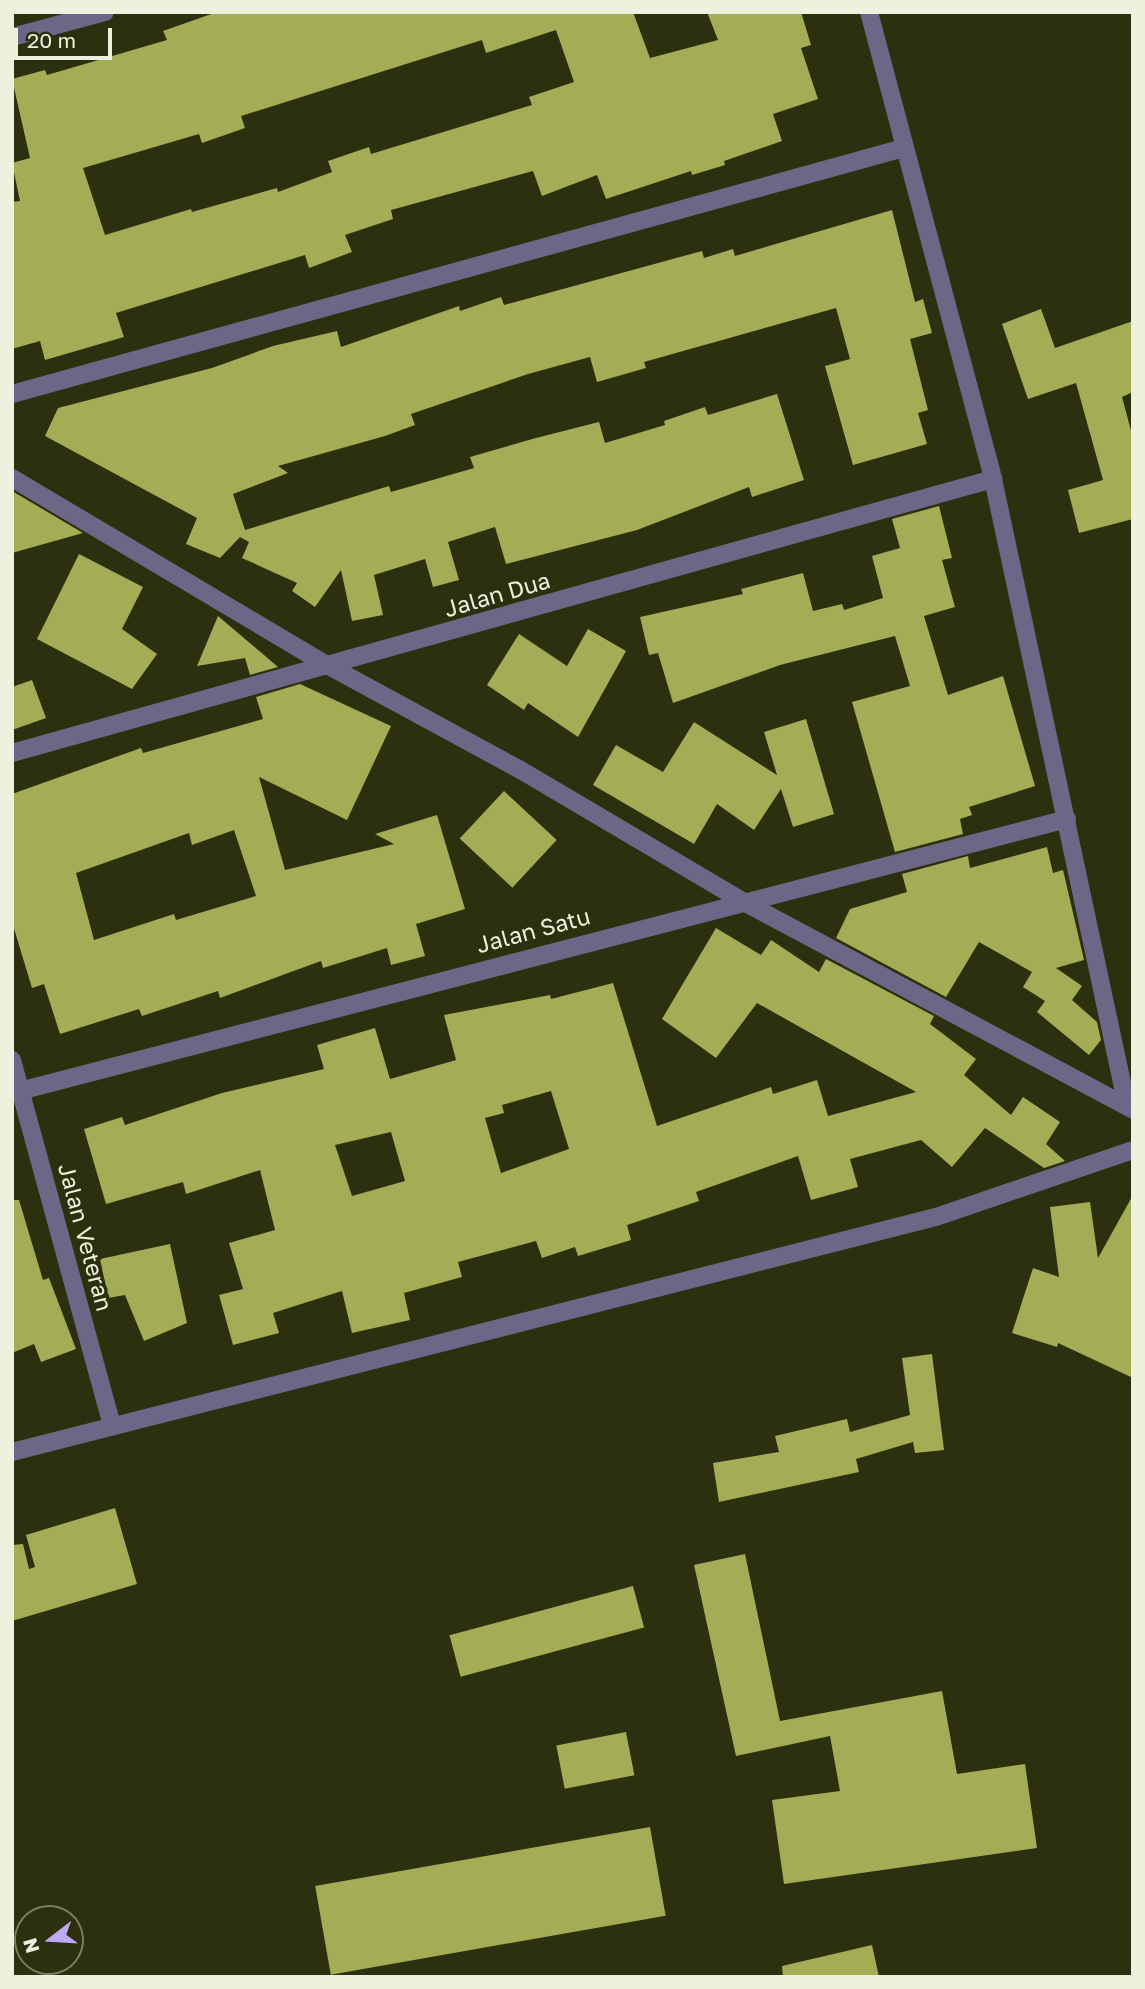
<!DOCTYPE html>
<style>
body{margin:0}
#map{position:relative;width:1145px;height:1989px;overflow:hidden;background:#2c300e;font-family:"Golos Text",sans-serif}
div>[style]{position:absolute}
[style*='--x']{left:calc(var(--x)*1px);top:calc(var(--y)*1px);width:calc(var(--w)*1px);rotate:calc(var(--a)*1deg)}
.building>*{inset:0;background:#a2ad56;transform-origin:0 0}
.street>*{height:18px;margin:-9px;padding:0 9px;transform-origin:9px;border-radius:9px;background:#6e6686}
span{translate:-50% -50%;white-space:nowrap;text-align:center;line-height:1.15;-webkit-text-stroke:7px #2c300e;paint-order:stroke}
.street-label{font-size:23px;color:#edf1dd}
.frame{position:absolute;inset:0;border:14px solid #edf1dd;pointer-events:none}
.north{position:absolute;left:14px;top:1905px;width:70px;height:70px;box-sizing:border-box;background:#2c300e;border:2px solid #797d61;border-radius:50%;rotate:253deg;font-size:19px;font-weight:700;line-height:28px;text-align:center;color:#edf1dd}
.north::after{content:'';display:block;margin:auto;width:24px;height:32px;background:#bcaaf5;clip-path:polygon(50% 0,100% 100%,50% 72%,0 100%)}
.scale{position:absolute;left:14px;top:28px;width:98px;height:32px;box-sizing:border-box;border:4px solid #edf1dd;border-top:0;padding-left:9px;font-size:21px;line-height:24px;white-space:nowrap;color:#edf1dd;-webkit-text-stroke:5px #2c300e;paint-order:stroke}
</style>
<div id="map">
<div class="building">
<i style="clip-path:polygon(evenodd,217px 12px,633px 12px,650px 58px,718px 40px,707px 12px,801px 12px,811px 45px,801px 48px,818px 99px,773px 114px,782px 141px,724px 161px,725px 165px,692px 175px,691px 171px,606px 199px,597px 175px,542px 196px,533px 171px,391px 210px,393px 219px,345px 235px,352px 252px,309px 268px,305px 255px,116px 313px,124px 337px,45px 360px,40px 341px,12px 349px,12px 202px,20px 201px,12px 163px,30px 158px,12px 79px,45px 70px,47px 75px,167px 40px,163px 31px,217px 12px,556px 30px,574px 82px,529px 97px,532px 105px,371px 154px,369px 147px,328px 161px,332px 172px,278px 192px,277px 188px,192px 212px,191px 209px,105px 235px,83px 168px,199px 134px,202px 143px,245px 128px,241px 116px,482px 40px,486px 53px,556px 30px)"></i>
<i style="clip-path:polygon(892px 210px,915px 302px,923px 299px,932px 333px,910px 339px,928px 410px,918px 413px,927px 444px,853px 465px,825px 366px,850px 359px,836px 308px,644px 362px,646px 368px,597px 382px,590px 357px,528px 374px,411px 414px,415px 425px,385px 436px,278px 466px,288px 473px,233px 494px,245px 530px,389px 486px,391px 492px,474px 468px,470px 457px,536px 438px,599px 422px,605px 443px,665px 425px,664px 421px,705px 407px,708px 415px,777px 394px,804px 480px,752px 497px,749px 487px,637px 530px,506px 564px,495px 527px,448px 542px,459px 580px,433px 587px,425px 559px,374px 575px,383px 615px,352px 621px,341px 570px,315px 607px,292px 591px,297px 583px,242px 558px,249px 542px,240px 537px,220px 558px,186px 544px,197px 518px,45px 436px,58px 408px,212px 368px,273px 346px,337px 331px,341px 347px,459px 306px,460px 311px,501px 297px,504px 305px,702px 251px,704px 258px,733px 249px,735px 256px)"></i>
<i style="clip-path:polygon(1041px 309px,1055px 348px,1133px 321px,1133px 392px,1122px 397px,1133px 438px,1133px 519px,1079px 533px,1068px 490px,1103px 480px,1076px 383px,1028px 399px,1002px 324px)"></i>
<i style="clip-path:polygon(12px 491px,83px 533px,12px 553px)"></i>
<i style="clip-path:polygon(939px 506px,952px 558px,942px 560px,955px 607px,924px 616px,948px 695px,1003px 676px,1035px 786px,969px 807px,972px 815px,960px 819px,963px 834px,895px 852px,852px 702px,910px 686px,895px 636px,780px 665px,673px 703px,658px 653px,649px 655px,640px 617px,743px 594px,741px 589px,803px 573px,813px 611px,842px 604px,844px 610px,883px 598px,872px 556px,900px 548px,892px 519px)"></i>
<i style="clip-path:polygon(79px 554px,143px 587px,122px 629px,157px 654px,132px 689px,37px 639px)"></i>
<i style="clip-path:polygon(218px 616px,264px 655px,278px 667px,250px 675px,245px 658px,197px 666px)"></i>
<i style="clip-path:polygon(588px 629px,626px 651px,578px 737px,528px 703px,524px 710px,487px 685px,519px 634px,567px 666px)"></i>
<i style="clip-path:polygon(32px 680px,46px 718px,12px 730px,12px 687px)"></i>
<i style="clip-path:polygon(evenodd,300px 684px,391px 726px,347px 820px,259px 777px,285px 870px,394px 844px,375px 834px,437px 815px,465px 909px,416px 924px,425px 956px,391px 965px,387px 948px,323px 968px,321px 961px,220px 998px,218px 991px,142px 1016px,139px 1009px,60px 1034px,44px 984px,32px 988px,12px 922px,12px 794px,141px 748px,143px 753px,263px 719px,256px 697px,300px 684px,234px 830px,256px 896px,176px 920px,174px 914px,94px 940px,76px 873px,189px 833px,192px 845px,234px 830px)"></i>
<i style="clip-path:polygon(806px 719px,834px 814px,793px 827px,781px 789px,754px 830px,717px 804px,694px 844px,593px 785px,616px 745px,663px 772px,694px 722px,777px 775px,764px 732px)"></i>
<i style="left:504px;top:791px;width:72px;height:65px;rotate:43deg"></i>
<i style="clip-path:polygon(1047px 847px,1053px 873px,1063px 870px,1084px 960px,1056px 968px,1082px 986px,1072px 1000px,1097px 1022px,1101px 1040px,1089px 1055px,1037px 1012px,1045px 1001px,1023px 987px,1032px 972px,979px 942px,946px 997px,836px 938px,850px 909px,907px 892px,902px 874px,968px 856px,970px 868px)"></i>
<i style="clip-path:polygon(evenodd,716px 928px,761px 955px,771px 940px,819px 972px,826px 959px,934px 1016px,930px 1024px,976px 1059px,964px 1075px,1011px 1115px,1023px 1097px,1060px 1122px,1046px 1144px,1065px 1161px,1044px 1168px,985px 1128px,952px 1167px,921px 1140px,850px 1159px,858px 1187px,811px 1200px,798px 1156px,696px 1192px,699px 1201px,627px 1225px,631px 1240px,578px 1256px,575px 1247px,542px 1258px,536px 1241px,458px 1262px,462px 1277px,404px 1293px,410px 1320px,352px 1333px,342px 1291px,273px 1313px,279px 1333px,233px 1345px,219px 1295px,243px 1289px,229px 1243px,275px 1230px,260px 1170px,186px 1194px,183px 1182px,106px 1204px,84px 1129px,122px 1117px,125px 1125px,222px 1093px,324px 1069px,317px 1045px,375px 1028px,390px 1079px,456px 1060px,444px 1015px,550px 995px,551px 999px,613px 983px,657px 1126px,771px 1087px,773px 1094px,817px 1080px,828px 1116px,916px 1092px,757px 1003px,716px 1058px,662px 1019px,716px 928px,551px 1091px,569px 1149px,501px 1173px,485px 1118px,504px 1113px,502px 1105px,551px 1091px,716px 928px,391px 1132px,405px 1181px,352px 1196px,335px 1145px,391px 1132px)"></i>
<i style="clip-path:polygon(1133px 1195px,1133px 1378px,1058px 1343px,1057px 1347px,1012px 1333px,1033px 1268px,1059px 1277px,1050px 1207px,1090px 1202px,1098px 1258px)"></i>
<i style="clip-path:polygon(12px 1200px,19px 1200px,43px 1280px,49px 1278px,76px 1349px,41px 1362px,34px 1344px,12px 1353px)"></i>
<i style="clip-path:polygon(170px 1244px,187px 1323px,144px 1341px,125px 1295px,108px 1298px,100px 1259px)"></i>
<i style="clip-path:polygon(932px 1354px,944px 1450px,915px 1453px,913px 1442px,856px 1459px,859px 1472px,719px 1502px,713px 1463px,779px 1452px,775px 1436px,847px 1419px,850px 1432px,910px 1415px,902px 1358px)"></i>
<i style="clip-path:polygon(115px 1508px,137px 1584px,12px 1621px,12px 1545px,23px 1544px,29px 1569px,35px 1567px,26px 1535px)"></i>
<i style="clip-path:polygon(745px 1554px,780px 1721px,942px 1691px,957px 1774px,1025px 1764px,1037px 1848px,784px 1884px,772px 1800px,840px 1791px,830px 1736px,736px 1756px,694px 1565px)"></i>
<i style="left:633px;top:1586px;width:43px;height:190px;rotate:75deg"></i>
<i style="left:626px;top:1732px;width:44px;height:71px;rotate:79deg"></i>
<i style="left:650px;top:1827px;width:90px;height:340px;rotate:80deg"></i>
<i style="clip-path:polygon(872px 1945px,879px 1977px,783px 1977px,782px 1966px)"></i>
</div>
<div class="street">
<i style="--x:869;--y:12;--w:483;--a:75.1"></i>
<i style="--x:993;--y:479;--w:641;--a:77.94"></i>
<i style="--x:12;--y:37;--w:96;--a:-15"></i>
<i style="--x:12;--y:394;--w:925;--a:-15.42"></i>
<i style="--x:12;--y:478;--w:369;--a:30.7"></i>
<i style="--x:329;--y:666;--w:216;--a:28.5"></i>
<i style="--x:519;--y:769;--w:259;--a:30.6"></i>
<i style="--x:742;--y:901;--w:443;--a:28.1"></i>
<i style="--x:12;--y:753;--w:1019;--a:-15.61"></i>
<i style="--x:12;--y:1060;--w:379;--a:74.7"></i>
<i style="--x:12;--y:1093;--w:1090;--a:-14.56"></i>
<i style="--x:12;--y:1452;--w:953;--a:-14.27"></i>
<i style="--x:936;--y:1217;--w:208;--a:-18.8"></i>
</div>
<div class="street-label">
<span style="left:497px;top:594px;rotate:-16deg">Jalan Dua</span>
<span style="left:533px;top:930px;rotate:-15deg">Jalan Satu</span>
<span style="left:86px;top:1237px;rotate:75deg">Jalan Veteran</span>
</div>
<div class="frame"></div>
<div class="north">N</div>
<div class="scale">20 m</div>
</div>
